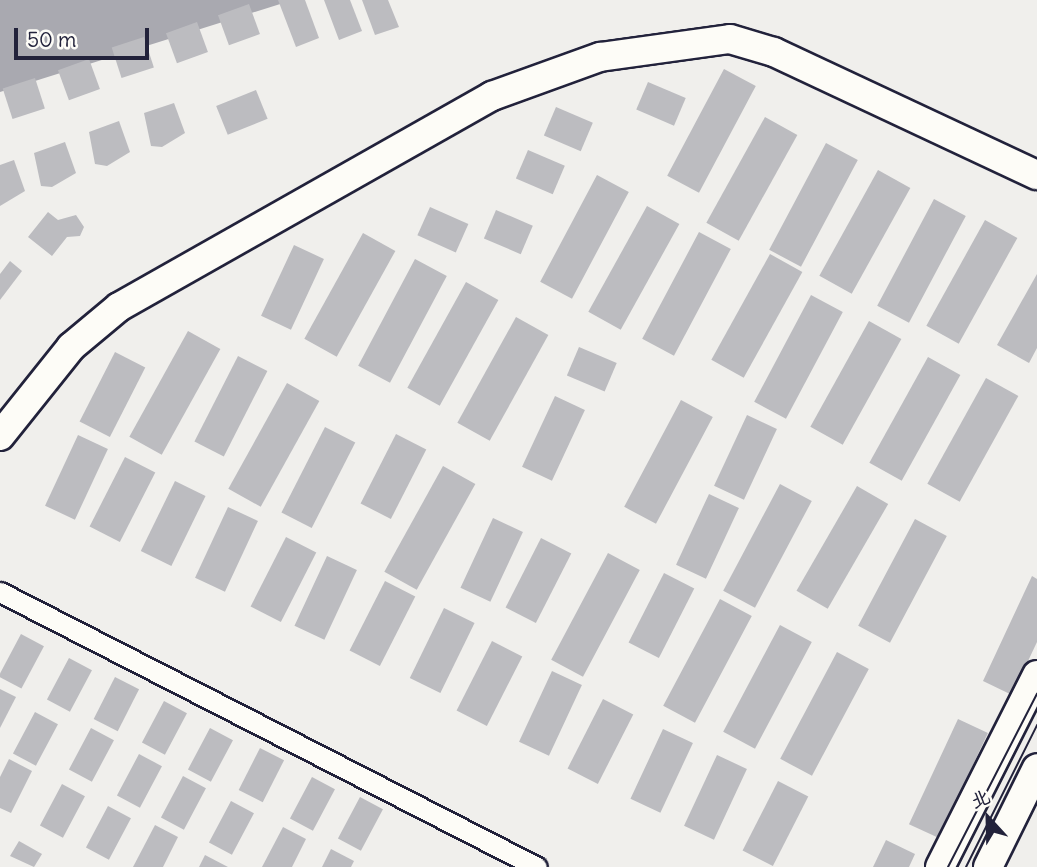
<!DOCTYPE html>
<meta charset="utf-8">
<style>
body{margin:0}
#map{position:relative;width:1037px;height:867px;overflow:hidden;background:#f0efec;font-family:Delius,"LXGW WenKai TC",sans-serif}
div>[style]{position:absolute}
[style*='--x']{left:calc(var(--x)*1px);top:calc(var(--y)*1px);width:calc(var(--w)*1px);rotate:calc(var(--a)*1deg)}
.water>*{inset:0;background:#a9a9b0}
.building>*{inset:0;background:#bcbcc0;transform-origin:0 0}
.roads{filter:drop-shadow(2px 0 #22223b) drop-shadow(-2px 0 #22223b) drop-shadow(0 2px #22223b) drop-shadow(0 -2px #22223b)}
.street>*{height:19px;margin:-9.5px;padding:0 9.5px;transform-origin:9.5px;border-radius:9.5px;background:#fdfcf7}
.secondary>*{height:28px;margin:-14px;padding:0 14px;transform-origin:14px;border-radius:14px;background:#fdfcf7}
.tram>*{height:2px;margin:-1px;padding:0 1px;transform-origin:1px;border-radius:1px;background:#22223b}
span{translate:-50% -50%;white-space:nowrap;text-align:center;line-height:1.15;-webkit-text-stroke:7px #fdfcf7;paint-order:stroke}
.north{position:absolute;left:953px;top:783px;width:70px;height:70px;-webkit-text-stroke:5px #fdfcf7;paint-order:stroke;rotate:338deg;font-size:19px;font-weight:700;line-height:28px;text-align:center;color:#22223b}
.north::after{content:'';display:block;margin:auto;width:24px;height:32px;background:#22223b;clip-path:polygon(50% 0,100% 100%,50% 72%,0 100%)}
.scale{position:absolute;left:14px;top:28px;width:135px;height:32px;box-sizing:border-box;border:4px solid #22223b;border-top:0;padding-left:9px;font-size:21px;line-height:24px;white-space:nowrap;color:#22223b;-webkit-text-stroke:5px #fdfcf7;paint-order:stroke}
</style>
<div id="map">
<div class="water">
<i style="clip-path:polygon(0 0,293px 0,0 92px)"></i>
</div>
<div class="building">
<i style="clip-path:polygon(278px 0,305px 0,319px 38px,296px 47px)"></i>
<i style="clip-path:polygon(324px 0,350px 0,362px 31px,339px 40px)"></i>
<i style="clip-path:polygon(362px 0,388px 0,399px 27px,375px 35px)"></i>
<i style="left:249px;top:4px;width:32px;height:33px;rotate:70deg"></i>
<i style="left:197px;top:22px;width:32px;height:33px;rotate:70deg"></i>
<i style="left:144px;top:37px;width:32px;height:34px;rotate:72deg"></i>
<i style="left:89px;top:59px;width:32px;height:33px;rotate:70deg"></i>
<i style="left:724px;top:69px;width:36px;height:121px;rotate:28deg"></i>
<i style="left:35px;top:78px;width:32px;height:34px;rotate:72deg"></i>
<i style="left:648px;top:82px;width:41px;height:30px;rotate:23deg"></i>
<i style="left:256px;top:90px;width:31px;height:43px;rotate:68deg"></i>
<i style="clip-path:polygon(174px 103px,185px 133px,162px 147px,151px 146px,144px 113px)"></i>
<i style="left:556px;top:107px;width:40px;height:31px;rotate:23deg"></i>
<i style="left:765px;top:117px;width:37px;height:121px;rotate:29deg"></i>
<i style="clip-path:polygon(119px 121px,130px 152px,107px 166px,95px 164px,89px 132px)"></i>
<i style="clip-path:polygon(65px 142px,76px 173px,52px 187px,41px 186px,34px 153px)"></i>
<i style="left:826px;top:143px;width:36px;height:121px;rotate:28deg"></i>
<i style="left:528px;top:150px;width:40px;height:31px;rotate:23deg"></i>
<i style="clip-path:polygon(14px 160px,25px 191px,0 206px,0 165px)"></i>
<i style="left:878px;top:170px;width:37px;height:121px;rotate:29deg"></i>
<i style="left:597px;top:175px;width:36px;height:121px;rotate:28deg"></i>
<i style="left:934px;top:199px;width:36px;height:121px;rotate:28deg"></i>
<i style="left:647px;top:206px;width:37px;height:121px;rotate:29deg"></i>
<i style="left:430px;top:207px;width:42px;height:31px;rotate:24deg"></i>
<i style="left:496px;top:210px;width:40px;height:31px;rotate:23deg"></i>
<i style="clip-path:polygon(48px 212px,58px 220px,76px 215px,84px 227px,80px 236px,67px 237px,52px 256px,28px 237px)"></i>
<i style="left:985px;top:220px;width:37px;height:121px;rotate:29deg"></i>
<i style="left:699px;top:232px;width:36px;height:121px;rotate:28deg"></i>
<i style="left:363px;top:233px;width:37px;height:121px;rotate:29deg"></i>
<i style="left:294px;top:245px;width:33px;height:78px;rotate:25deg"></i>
<i style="left:770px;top:254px;width:37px;height:121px;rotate:29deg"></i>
<i style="left:415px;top:259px;width:36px;height:121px;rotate:28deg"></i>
<i style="clip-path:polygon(10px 261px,22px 271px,0 300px,0 274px)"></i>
<i style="clip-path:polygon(1037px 274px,1037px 348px,1029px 363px,997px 345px)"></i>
<i style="left:466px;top:282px;width:37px;height:121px;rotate:29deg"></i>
<i style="left:811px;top:295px;width:36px;height:121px;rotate:28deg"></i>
<i style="left:516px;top:317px;width:37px;height:121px;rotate:29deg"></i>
<i style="left:869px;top:321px;width:37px;height:121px;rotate:29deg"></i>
<i style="left:188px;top:331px;width:37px;height:121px;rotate:29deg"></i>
<i style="left:579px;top:347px;width:41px;height:31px;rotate:23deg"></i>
<i style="left:115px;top:352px;width:34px;height:78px;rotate:27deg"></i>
<i style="left:238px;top:356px;width:33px;height:96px;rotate:27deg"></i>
<i style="left:928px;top:357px;width:37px;height:121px;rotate:29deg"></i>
<i style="left:986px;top:378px;width:37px;height:121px;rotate:29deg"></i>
<i style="left:287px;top:383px;width:37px;height:121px;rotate:29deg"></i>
<i style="left:555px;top:396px;width:33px;height:78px;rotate:25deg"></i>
<i style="left:681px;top:400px;width:36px;height:121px;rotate:28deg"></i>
<i style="left:747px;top:415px;width:33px;height:78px;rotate:25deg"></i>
<i style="left:325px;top:427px;width:34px;height:96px;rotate:27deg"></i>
<i style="left:396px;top:434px;width:34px;height:78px;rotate:27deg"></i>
<i style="left:78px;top:435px;width:33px;height:78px;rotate:25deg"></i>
<i style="left:125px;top:457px;width:34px;height:78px;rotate:27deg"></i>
<i style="left:443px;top:466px;width:37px;height:121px;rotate:29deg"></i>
<i style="left:175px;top:481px;width:34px;height:78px;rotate:26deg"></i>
<i style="left:780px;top:484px;width:36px;height:121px;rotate:28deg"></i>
<i style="left:857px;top:486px;width:36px;height:121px;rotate:30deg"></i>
<i style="left:709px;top:494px;width:33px;height:78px;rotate:25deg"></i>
<i style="left:228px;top:507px;width:33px;height:78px;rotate:25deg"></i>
<i style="left:493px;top:518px;width:33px;height:77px;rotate:25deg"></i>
<i style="left:915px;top:519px;width:36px;height:121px;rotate:28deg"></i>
<i style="left:286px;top:537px;width:34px;height:78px;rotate:27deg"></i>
<i style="left:541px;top:538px;width:34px;height:78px;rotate:27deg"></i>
<i style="left:608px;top:553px;width:36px;height:121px;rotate:28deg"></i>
<i style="left:327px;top:556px;width:33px;height:77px;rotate:25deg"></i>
<i style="left:664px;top:573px;width:34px;height:78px;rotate:27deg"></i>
<i style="clip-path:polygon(1032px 576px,1037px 579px,1037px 642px,1012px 695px,983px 681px)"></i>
<i style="left:385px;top:581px;width:34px;height:78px;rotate:27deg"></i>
<i style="left:720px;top:599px;width:36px;height:121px;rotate:28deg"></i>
<i style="left:444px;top:608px;width:34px;height:78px;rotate:26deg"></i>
<i style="left:780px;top:625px;width:36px;height:121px;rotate:28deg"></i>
<i style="left:21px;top:634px;width:26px;height:48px;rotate:28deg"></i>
<i style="left:492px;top:641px;width:34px;height:78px;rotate:27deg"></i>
<i style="left:837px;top:652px;width:36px;height:121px;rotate:28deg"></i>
<i style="left:69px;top:658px;width:26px;height:47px;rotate:28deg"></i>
<i style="left:552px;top:671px;width:33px;height:78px;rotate:25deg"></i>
<i style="left:115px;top:677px;width:27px;height:47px;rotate:27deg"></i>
<i style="clip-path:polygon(0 689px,16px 697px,0 728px)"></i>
<i style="left:603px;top:699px;width:34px;height:78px;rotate:27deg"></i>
<i style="left:164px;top:701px;width:26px;height:47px;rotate:28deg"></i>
<i style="left:35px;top:712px;width:26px;height:47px;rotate:28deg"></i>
<i style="left:958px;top:719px;width:33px;height:116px;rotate:25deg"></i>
<i style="left:91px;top:728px;width:26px;height:47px;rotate:28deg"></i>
<i style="left:210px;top:728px;width:26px;height:47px;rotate:28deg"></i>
<i style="left:663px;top:729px;width:33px;height:77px;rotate:25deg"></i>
<i style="left:260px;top:748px;width:27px;height:47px;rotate:27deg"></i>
<i style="left:139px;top:754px;width:26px;height:47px;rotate:28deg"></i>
<i style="left:717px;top:755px;width:33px;height:78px;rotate:25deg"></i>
<i style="clip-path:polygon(9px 759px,32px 771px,11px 813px,0 808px,0 777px)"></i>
<i style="left:183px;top:776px;width:26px;height:47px;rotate:28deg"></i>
<i style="left:312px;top:777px;width:26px;height:47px;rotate:28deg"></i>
<i style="left:778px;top:781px;width:34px;height:78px;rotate:27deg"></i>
<i style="left:62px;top:784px;width:26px;height:47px;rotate:28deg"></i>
<i style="left:360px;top:797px;width:26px;height:47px;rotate:28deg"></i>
<i style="left:231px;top:801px;width:26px;height:47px;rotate:28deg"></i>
<i style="left:108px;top:806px;width:26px;height:47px;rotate:28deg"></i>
<i style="clip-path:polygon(155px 825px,178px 837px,163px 867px,133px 867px)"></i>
<i style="clip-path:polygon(283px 827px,306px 839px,292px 867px,262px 867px)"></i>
<i style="clip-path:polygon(886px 840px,915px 854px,909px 867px,873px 867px)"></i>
<i style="clip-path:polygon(19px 841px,42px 854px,34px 867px,10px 856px)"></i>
<i style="clip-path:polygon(331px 849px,354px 861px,351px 867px,322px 867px)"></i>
<i style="clip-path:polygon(205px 855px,228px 867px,199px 867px)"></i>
</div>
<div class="roads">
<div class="street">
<i style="--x:0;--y:592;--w:603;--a:27.12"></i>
</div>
<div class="secondary">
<i style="--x:0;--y:436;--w:114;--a:-51.4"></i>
<i style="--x:71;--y:347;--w:62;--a:-39.8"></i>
<i style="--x:119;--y:307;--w:429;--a:-29.5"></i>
<i style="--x:492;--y:96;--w:115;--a:-19.9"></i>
<i style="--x:600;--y:57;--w:131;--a:-7.9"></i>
<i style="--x:730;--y:39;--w:46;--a:16.5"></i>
<i style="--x:774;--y:52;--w:290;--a:25.1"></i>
<i style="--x:940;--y:867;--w:215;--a:-63.2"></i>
<i style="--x:988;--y:867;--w:110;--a:-63.7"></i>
</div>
</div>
<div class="tram">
<i style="--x:948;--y:867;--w:195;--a:-62.8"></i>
<i style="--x:966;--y:867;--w:159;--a:-63.4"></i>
</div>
<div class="north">北</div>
<div class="scale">50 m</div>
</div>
